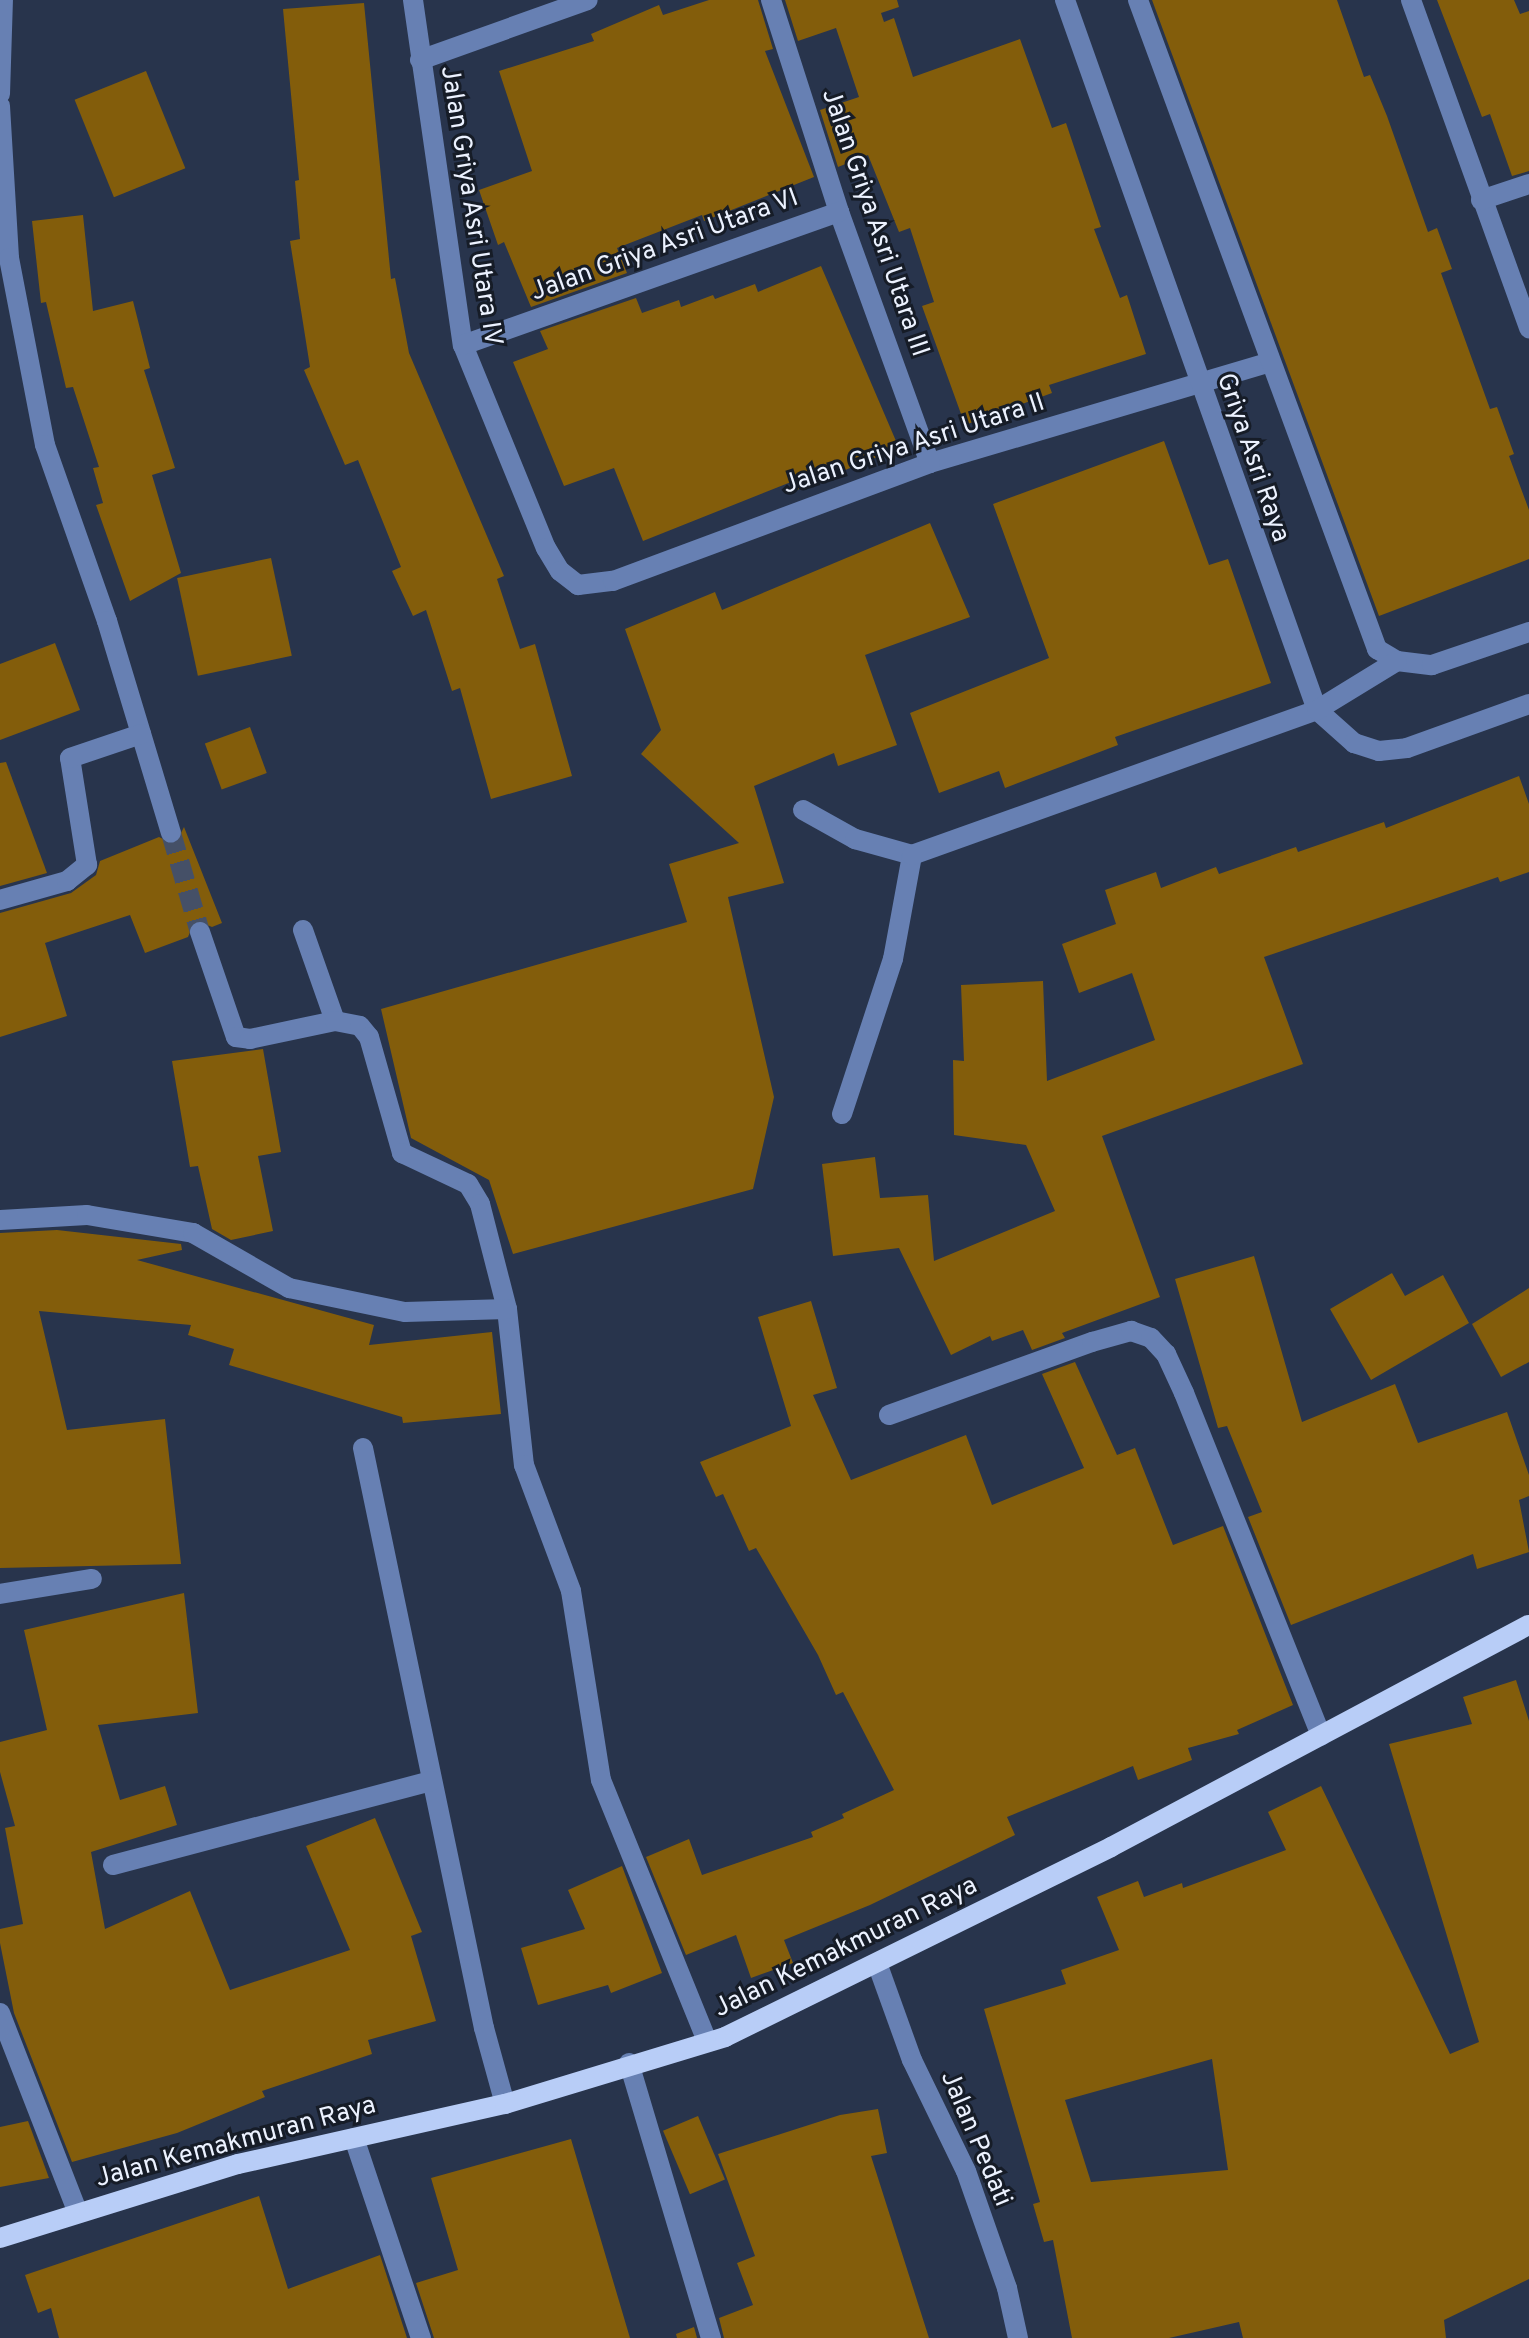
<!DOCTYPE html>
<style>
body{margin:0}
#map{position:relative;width:1529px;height:2338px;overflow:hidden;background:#28344c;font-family:Overpass,sans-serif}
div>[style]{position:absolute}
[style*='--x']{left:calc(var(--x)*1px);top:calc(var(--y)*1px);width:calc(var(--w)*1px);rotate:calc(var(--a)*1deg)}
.building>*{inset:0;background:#835d0b;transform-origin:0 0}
.minor-tunnel>*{height:20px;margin-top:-10px;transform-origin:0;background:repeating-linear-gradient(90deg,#455067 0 20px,transparent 0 30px)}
.minor>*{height:20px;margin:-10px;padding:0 10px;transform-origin:10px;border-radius:10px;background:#6780b3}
.major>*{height:20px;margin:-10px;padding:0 10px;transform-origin:10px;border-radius:10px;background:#b8cdf7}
span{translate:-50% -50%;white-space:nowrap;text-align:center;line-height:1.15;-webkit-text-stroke:6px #161c27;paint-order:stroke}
.street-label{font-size:26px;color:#ecf2ff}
</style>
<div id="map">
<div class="building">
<i style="clip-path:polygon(709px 0,758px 0,773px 49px,765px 51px,814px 177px,704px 221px,702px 215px,617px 248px,627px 273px,531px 307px,504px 242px,498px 245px,479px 190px,532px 171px,499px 71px,594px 41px,591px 34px,659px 5px,663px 15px)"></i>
<i style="clip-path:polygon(785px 0,897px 0,899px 7px,881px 13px,884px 22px,894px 18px,913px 77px,1020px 39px,1052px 128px,1066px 123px,1101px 227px,1094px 229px,1120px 298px,1127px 295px,1146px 354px,1049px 385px,1052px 393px,965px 425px,922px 306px,934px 302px,910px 228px,899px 232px,868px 155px,838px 167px,820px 110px,859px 97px,836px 28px,798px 41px)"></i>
<i style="clip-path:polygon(1152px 0,1337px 0,1364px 77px,1370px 75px,1387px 116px,1428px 232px,1437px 228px,1452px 269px,1441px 273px,1490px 409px,1497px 407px,1514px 454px,1509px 456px,1529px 510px,1529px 559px,1379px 616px)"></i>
<i style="clip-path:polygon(1437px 0,1514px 0,1520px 14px,1529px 11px,1529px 171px,1512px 176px,1490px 114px,1482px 117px)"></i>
<i style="clip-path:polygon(364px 3px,391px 279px,395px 278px,409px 353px,504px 576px,497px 579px,520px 649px,535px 644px,572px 776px,491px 799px,460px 688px,452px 691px,426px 610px,413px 616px,392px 571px,401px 567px,358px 460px,345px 465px,304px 370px,310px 367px,290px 241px,300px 239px,295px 181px,299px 180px,283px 9px)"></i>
<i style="left:146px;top:71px;width:105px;height:77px;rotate:68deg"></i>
<i style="clip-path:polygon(83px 215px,93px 311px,133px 301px,150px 368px,144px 370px,175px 468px,152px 475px,181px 573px,130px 601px,96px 505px,103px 503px,93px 468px,99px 467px,73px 387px,66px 388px,46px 302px,41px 303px,32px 221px)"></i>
<i style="clip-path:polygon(821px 266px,899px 448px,794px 491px,791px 482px,643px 541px,614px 468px,564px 486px,513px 362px,548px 349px,540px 331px,636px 298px,642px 313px,679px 300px,681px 307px,713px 295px,715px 299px,755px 284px,758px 292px)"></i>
<i style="clip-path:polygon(1164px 441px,1209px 565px,1228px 559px,1271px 683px,1115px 737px,1118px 745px,1005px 788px,999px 771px,939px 793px,910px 713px,1049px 658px,993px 504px)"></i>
<i style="clip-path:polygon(930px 523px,970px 617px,865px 655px,897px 745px,838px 766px,834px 753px,754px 786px,784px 883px,728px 897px,774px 1097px,753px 1189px,513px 1254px,489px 1180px,411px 1138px,381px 1009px,687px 922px,669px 864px,739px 843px,641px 754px,661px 730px,625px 629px,715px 592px,722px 610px)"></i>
<i style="left:271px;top:558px;width:100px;height:96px;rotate:78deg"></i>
<i style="clip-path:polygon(55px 643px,80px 710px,0 740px,0 664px)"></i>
<i style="left:250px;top:727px;width:49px;height:48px;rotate:70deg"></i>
<i style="clip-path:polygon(6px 762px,47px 873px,0 886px,0 763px)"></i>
<i style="clip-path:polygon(1519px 776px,1529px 804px,1529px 872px,1500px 882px,1498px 877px,1264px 957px,1303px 1064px,1102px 1136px,1160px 1297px,1062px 1333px,1065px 1338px,1032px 1350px,1023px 1330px,992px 1341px,990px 1336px,951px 1355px,899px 1248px,833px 1256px,822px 1164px,875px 1157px,880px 1198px,928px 1195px,934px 1261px,1055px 1211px,1026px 1145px,954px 1135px,953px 1060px,964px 1061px,961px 985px,1043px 981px,1047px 1081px,1155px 1040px,1132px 973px,1079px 993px,1062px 944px,1116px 924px,1105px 890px,1156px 872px,1161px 888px,1216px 867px,1219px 874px,1296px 847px,1298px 852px,1384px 822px,1386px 828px)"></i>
<i style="clip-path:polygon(184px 827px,222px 923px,212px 927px,195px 920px,188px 937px,145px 953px,130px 915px,45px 943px,67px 1016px,0 1037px,0 913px,71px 893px,96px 875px,100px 861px,159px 837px,175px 845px)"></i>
<i style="clip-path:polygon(263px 1049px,281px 1152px,258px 1156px,273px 1231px,231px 1240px,212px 1229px,198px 1166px,190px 1167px,172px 1061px)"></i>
<i style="clip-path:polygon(57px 1230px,181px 1244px,182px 1250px,137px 1260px,374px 1325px,369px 1345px,492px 1332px,501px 1414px,403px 1423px,402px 1417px,229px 1365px,234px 1349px,188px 1335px,191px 1325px,39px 1311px,67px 1430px,165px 1419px,181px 1564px,0 1568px,0 1233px)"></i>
<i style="clip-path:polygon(1254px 1256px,1302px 1422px,1395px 1384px,1418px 1443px,1507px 1412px,1529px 1475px,1529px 1496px,1519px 1500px,1529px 1552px,1477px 1569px,1473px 1554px,1291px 1625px,1248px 1517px,1262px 1512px,1227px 1426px,1218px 1428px,1175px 1279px)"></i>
<i style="clip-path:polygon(1392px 1273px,1405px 1296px,1443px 1275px,1469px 1323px,1371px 1380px,1330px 1309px)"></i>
<i style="clip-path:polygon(1529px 1288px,1529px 1362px,1501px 1377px,1472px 1324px)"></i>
<i style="clip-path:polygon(811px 1301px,837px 1388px,813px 1395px,851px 1480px,966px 1435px,992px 1505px,1084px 1468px,1042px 1374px,1075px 1362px,1117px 1455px,1135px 1448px,1173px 1545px,1223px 1526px,1293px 1705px,1237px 1730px,1239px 1734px,1188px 1748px,1192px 1760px,1138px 1780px,1133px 1766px,1007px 1817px,1015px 1835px,870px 1905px,784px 1940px,793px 1963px,751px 1978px,736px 1935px,686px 1955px,646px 1857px,689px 1839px,702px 1875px,813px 1837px,811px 1832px,844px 1818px,842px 1814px,894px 1790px,843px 1692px,836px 1695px,818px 1655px,756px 1548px,749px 1551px,723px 1494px,716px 1497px,700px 1462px,791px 1426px,758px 1317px)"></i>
<i style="clip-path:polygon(184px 1593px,198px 1713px,98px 1725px,120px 1800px,165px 1786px,177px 1825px,91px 1852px,105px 1929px,190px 1891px,230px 1990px,350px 1950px,306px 1846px,375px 1818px,422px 1932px,411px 1936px,436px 2021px,368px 2040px,372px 2054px,262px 2091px,265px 2097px,177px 2133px,72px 2162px,14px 2013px,0 1943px,0 1929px,23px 1924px,5px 1828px,15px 1826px,0 1772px,0 1742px,47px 1730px,24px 1630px)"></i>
<i style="clip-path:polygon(evenodd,1516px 1680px,1529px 1721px,1529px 2279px,1444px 2320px,1446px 2338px,1243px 2338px,1239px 2322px,1169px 2338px,1072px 2338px,1053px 2240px,1044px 2242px,1033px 2204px,1040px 2202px,984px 2009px,1066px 1984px,1061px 1970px,1119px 1950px,1097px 1897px,1138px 1881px,1144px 1897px,1182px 1883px,1183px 1888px,1286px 1850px,1268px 1812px,1321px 1786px,1450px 2054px,1479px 2042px,1389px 1744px,1472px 1724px,1463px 1697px,1516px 1680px,1212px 2059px,1228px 2170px,1091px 2182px,1065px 2100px,1212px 2059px)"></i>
<i style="clip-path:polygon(622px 1866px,662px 1973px,611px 1993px,608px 1985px,538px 2005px,521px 1948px,585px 1929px,568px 1890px)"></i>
<i style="clip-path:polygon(878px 2109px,887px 2153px,871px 2156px,929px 2338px,724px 2338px,719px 2318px,753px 2305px,737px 2263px,755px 2256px,718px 2154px,840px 2115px)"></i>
<i style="left:698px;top:2116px;width:69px;height:38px;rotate:67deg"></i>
<i style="clip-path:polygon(28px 2121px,49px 2178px,0 2187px,0 2127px)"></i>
<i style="clip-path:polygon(571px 2139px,630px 2338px,434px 2338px,416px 2283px,458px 2270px,431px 2178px)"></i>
<i style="clip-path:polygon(259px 2196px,288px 2289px,380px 2255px,407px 2338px,59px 2338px,51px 2308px,38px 2313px,25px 2275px)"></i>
<i style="clip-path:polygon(694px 2327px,697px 2338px,677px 2338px,676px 2334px)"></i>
</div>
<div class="minor-tunnel">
<i style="--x:171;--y:833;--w:103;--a:73.7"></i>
</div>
<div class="minor">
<i style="--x:413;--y:0;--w:349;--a:81.8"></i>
<i style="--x:463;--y:345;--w:219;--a:67.8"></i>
<i style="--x:546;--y:548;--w:27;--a:59"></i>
<i style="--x:560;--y:571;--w:23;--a:38"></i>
<i style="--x:578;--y:585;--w:35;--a:-7"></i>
<i style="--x:613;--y:581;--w:338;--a:-20.4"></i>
<i style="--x:930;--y:463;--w:355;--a:-16.5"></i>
<i style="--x:771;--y:0;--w:223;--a:72.2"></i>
<i style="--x:839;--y:212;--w:267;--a:70.1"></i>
<i style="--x:1065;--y:0;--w:753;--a:70.46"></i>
<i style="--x:1317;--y:710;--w:50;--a:41.7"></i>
<i style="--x:1354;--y:743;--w:26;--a:18"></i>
<i style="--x:1379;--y:751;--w:28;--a:-6"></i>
<i style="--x:1407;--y:748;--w:130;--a:-19.8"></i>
<i style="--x:1138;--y:0;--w:692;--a:69.78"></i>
<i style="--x:1377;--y:649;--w:23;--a:31"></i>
<i style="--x:1397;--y:661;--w:35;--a:7"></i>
<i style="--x:1432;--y:665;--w:102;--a:-18.8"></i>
<i style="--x:1411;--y:0;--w:349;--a:70.2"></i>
<i style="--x:420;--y:60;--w:178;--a:-19.7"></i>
<i style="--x:0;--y:94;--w:94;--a:-88.2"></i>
<i style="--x:0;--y:106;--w:152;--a:86.6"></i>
<i style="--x:9;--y:258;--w:190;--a:79.1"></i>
<i style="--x:45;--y:445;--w:187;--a:70.6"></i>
<i style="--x:107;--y:621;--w:221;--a:73.2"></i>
<i style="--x:1481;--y:200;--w:51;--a:-18.4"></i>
<i style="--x:463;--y:345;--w:399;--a:-19.5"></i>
<i style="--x:803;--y:810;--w:60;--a:29.1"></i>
<i style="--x:855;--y:839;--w:59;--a:15.7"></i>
<i style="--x:0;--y:900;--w:70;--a:-15.8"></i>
<i style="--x:67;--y:881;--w:26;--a:-39"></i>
<i style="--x:87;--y:865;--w:108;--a:-99"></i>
<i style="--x:70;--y:758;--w:75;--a:-18.7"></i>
<i style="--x:303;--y:930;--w:96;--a:70.6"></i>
<i style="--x:200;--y:932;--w:111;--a:71.1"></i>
<i style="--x:236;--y:1037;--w:14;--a:8"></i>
<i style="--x:250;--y:1039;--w:87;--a:-12"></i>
<i style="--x:335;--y:1021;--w:25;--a:11"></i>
<i style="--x:360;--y:1026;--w:14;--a:51"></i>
<i style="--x:369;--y:1037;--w:121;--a:74.1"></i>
<i style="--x:402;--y:1153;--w:73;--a:25.2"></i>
<i style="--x:468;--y:1184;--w:23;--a:59"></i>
<i style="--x:480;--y:1204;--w:108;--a:75.6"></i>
<i style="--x:507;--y:1309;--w:157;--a:83.8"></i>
<i style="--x:524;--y:1465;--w:134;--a:69.5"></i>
<i style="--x:571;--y:1591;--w:191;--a:81"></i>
<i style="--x:601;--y:1780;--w:282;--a:67.9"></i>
<i style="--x:842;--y:1114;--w:163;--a:-71.8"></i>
<i style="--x:893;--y:959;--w:106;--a:-79.6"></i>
<i style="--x:912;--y:855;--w:430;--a:-19.7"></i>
<i style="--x:1317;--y:710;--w:94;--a:-31.5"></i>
<i style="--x:0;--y:1220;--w:87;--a:-3.3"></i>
<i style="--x:87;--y:1215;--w:108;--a:9.6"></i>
<i style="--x:193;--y:1233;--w:111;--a:29.8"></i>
<i style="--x:289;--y:1288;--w:118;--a:11.7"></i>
<i style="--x:405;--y:1312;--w:102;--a:-1.7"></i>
<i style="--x:889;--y:1415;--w:216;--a:-19.8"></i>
<i style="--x:1092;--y:1342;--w:41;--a:-15.8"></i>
<i style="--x:1131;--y:1331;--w:21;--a:19"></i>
<i style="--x:1151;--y:1338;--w:22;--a:47"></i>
<i style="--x:1166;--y:1354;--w:43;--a:65.2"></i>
<i style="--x:1184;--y:1393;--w:369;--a:68.2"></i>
<i style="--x:363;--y:1448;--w:592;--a:78.22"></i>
<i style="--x:484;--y:2028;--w:79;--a:74.6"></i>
<i style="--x:0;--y:1594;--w:93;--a:-9.3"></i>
<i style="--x:113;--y:1865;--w:329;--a:-14.8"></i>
<i style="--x:877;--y:1963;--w:103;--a:70.2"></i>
<i style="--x:912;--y:2060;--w:123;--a:64.1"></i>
<i style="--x:966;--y:2171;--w:124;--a:70.7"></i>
<i style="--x:1007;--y:2288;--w:51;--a:77.6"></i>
<i style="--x:0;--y:2013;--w:212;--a:68.7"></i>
<i style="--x:629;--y:2063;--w:287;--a:73.4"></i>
<i style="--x:354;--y:2138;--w:211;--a:71.5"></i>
</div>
<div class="major">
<i style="--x:0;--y:2238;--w:249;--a:-17.3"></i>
<i style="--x:238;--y:2164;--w:274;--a:-12.7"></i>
<i style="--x:505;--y:2104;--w:230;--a:-16.9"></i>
<i style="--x:725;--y:2037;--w:430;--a:-26.2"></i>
<i style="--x:1111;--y:1847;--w:473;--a:-28"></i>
</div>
<div class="street-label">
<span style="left:470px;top:206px;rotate:81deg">Jalan Griya Asri Utara IV</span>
<span style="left:874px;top:223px;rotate:71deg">Jalan Griya Asri Utara III</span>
<span style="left:665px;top:246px;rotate:-20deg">Jalan Griya Asri Utara VI</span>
<span style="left:914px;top:445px;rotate:-18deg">Jalan Griya Asri Utara II</span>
<span style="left:1252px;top:458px;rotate:71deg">Griya Asri Raya</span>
<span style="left:846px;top:1948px;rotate:-26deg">Jalan Kemakmuran Raya</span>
<span style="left:975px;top:2139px;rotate:67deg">Jalan Pedati</span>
<span style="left:236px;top:2143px;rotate:-15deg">Jalan Kemakmuran Raya</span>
</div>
</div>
